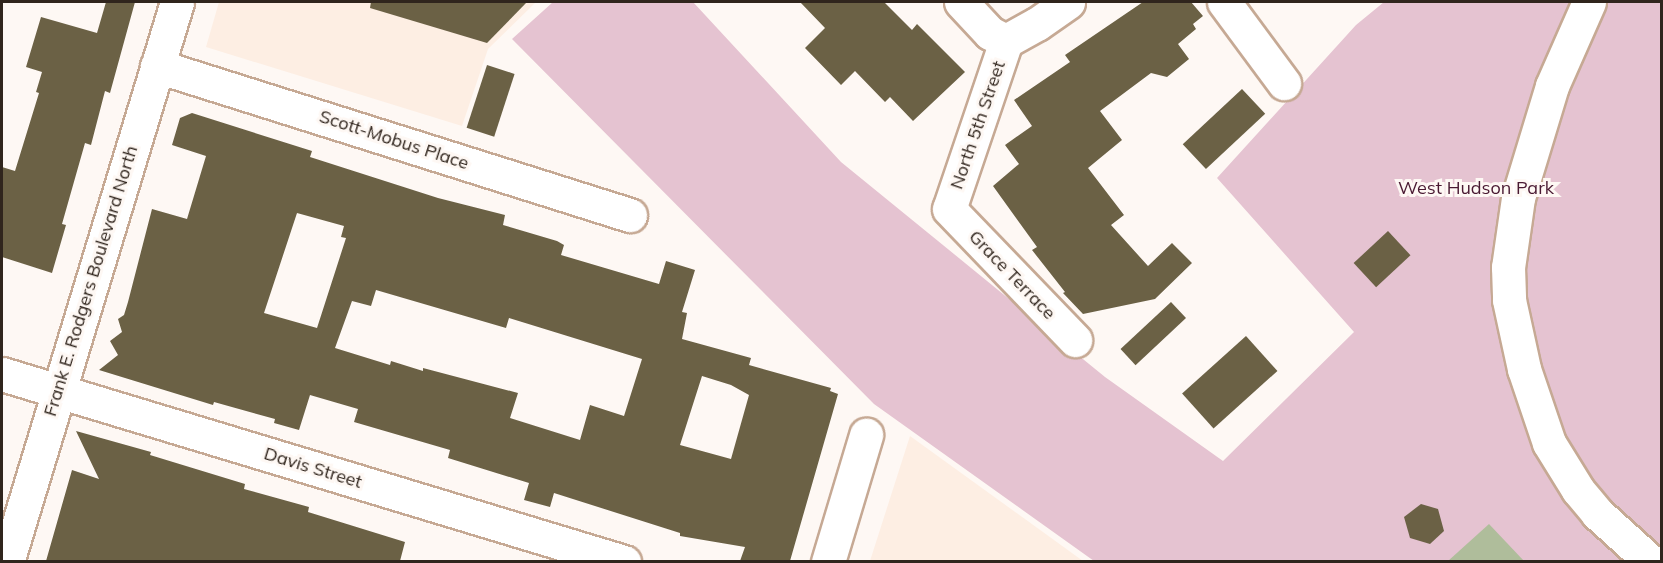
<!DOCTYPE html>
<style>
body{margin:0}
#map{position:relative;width:1663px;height:563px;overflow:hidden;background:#fef8f4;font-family:Mulish,sans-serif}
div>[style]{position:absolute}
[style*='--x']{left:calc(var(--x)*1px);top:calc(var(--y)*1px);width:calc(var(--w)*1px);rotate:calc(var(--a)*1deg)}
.built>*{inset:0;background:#fdeee3}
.green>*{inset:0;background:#e5c3d1}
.water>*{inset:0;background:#afbd9b}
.building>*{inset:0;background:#6b6145;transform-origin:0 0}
.roads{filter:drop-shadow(2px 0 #c6a994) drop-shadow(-2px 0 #c6a994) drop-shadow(0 2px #c6a994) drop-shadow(0 -2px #c6a994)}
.minor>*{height:33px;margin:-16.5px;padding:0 16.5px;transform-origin:16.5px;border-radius:16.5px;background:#fff}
.major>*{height:33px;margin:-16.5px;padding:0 16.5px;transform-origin:16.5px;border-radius:16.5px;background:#fff}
span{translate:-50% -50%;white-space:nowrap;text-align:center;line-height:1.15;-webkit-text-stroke:6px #fef8f4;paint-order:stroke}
.street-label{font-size:18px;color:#30251d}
.park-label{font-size:18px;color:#491932}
.frame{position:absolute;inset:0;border:3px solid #30251d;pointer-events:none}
</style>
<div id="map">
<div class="built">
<i style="clip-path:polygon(219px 2px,536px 2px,488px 49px,462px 126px,206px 47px)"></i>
<i style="clip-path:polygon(910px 436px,1083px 561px,870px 561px)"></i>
</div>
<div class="green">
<i style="clip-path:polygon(553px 2px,693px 2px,841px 162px,1105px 377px,1223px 461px,1354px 332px,1217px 178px,1356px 25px,1384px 2px,1661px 2px,1661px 561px,1094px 561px,874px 404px,512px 39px)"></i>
</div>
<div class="water">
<i style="clip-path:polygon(1489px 524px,1524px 561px,1448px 561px)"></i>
</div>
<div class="building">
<i style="clip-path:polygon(106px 2px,135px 2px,110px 93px,105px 91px,91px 145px,85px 143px,62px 224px,66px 225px,52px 273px,2px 257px,2px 167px,15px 171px,39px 93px,36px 92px,42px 72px,26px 67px,41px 17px,97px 33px)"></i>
<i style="clip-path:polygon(371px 2px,527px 2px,487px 43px,370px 8px)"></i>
<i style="clip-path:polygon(800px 2px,884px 2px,912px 30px,917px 24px,965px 72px,913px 121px,890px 97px,885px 102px,855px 71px,841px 85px,805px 48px,825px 28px)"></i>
<i style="clip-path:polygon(1143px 2px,1191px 2px,1203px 16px,1193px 24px,1196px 29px,1178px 44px,1189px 59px,1167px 77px,1151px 73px,1100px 111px,1122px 140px,1088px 168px,1124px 215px,1111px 225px,1148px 266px,1172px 243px,1192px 263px,1155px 299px,1083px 314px,1063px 293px,1065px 292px,1032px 250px,1037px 247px,993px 186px,1019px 164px,1005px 145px,1032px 126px,1014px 100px,1070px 62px,1065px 55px)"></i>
<i style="left:487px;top:65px;width:29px;height:66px;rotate:18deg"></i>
<i style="left:1242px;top:89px;width:34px;height:81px;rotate:47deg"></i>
<i style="clip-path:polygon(evenodd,192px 113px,312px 151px,310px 157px,438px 198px,505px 215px,503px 225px,557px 241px,564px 245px,561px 255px,659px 284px,666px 261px,695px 270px,682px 312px,687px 313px,682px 339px,751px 358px,749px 365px,831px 388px,830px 391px,838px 394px,790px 561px,740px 561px,745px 547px,680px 536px,680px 533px,554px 493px,550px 507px,524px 500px,529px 483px,448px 458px,450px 450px,354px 422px,358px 409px,310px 395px,299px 430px,274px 423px,275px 419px,214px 402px,213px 405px,99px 370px,118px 355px,110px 341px,122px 332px,118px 319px,124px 315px,128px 302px,152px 209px,187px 219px,206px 156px,172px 145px,180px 118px,192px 113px,297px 213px,344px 226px,341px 237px,346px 238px,317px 328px,264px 313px,297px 213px,192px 113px,376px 290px,506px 328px,509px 318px,642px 359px,624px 416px,590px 405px,580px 440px,510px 418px,518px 393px,423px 368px,423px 371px,391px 361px,390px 365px,335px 348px,352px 301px,371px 306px,376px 290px,192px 113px,702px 376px,731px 385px,749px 395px,731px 459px,680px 445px,702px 376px)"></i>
<i style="left:1388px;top:231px;width:33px;height:47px;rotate:47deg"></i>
<i style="left:1171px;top:302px;width:22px;height:69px;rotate:47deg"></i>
<i style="left:1246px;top:336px;width:47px;height:86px;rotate:48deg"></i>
<i style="clip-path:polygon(76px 431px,151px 452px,150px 455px,245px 484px,244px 489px,309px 507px,308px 512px,405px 542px,400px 561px,46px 561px,72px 470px,99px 479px)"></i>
<i style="clip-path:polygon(1421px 504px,1438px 509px,1444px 531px,1430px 544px,1410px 538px,1404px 517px)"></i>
</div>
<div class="roads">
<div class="minor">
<i style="--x:961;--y:2;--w:42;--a:46.9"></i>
<i style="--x:990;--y:33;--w:18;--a:27"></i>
<i style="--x:1224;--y:2;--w:101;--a:53.5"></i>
<i style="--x:1589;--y:2;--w:92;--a:113.8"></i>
<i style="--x:1552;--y:86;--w:117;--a:106.9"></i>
<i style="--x:1518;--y:198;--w:70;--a:98.2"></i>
<i style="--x:1508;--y:267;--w:33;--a:88"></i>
<i style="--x:1509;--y:300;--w:71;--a:77.7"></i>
<i style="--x:1524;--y:369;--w:78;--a:71.3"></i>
<i style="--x:1549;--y:443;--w:55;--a:58.3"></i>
<i style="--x:1578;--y:490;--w:30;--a:50"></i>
<i style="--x:1597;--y:513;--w:73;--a:42.2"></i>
<i style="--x:1006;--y:41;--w:177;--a:108.7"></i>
<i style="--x:949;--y:209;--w:182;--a:46.1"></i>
<i style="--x:1006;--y:41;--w:35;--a:-29"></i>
<i style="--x:1037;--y:24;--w:38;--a:-35"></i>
<i style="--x:157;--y:66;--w:496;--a:17.5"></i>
<i style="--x:2;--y:374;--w:650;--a:16.82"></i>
<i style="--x:828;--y:562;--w:133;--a:-73.3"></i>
</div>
<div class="major">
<i style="--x:7;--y:562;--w:585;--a:-73.11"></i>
</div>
</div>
<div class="street-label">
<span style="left:978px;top:125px;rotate:-71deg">North 5th Street</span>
<span style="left:394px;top:140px;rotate:18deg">Scott-Mobus Place</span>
<span style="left:1012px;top:275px;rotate:46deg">Grace Terrace</span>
<span style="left:91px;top:281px;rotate:-73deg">Frank E. Rodgers Boulevard North</span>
<span style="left:313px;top:468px;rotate:17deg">Davis Street</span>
</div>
<div class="park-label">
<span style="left:1476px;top:188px">West Hudson Park</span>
</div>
<div class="frame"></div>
</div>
